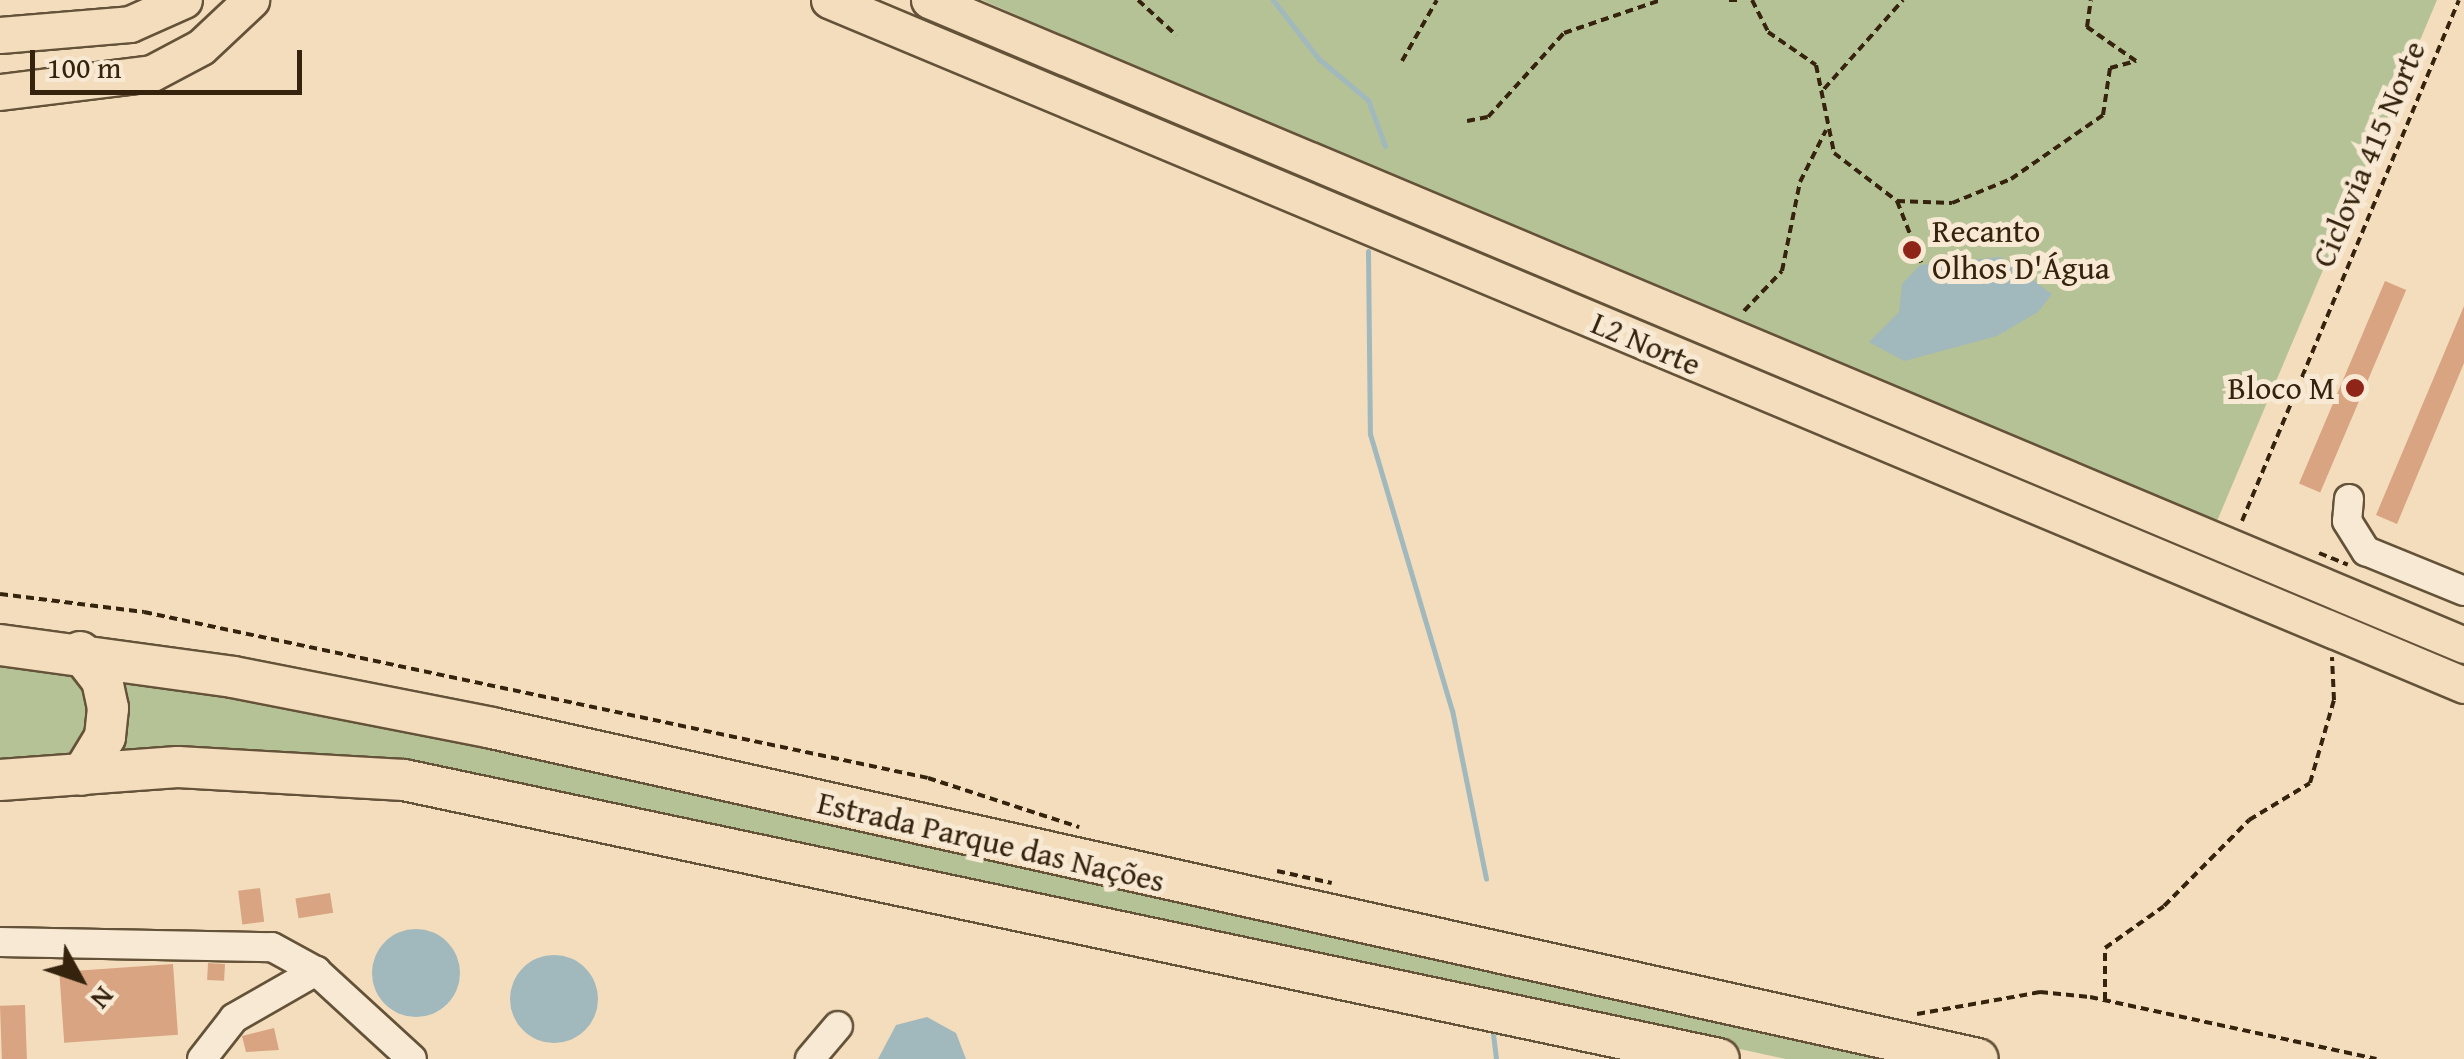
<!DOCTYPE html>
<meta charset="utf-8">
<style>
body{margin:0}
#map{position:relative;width:2464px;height:1059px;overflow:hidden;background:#f3ddbc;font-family:"Gentium Book Plus",serif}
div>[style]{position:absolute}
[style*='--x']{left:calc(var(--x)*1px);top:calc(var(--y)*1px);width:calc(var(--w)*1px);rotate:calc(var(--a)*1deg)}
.green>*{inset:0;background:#b5c295}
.water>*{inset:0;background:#a1b8bd}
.round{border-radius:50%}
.stream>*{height:5px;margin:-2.5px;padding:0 2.5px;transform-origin:2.5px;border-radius:2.5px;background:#a1b8bd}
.building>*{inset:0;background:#d9a482;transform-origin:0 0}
.path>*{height:4px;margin-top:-2px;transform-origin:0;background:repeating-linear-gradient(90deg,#35230d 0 8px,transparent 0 13px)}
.roads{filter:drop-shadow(2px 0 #645239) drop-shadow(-2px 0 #645239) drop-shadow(0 2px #645239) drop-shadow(0 -2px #645239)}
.minor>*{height:28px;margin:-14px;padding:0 14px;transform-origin:14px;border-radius:14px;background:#f7e9d3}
.major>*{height:35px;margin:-17.5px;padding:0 17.5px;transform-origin:17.5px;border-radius:17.5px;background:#f3ddbc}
.highway>*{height:40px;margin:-20px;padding:0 20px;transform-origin:20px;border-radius:20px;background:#f3ddbc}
.dots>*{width:28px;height:28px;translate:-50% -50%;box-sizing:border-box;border:5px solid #f7e9d3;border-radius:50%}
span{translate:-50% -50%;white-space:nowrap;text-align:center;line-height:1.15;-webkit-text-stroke:10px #f7e9d3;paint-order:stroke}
.street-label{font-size:32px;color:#35230d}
.poi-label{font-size:32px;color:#35230d}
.left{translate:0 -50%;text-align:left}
.right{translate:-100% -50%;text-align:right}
.north{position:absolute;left:30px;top:929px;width:100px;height:100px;-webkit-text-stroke:8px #f7e9d3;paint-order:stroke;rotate:130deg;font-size:28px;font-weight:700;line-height:40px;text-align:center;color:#35230d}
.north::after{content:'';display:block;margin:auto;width:35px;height:45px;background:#35230d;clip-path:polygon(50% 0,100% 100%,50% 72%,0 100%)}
.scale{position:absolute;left:30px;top:50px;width:272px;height:45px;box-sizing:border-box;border:5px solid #35230d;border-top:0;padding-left:12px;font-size:30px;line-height:35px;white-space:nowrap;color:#35230d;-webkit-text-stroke:8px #f7e9d3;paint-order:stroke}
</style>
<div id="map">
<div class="green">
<i style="clip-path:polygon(982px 0,2437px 0,2217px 521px,1475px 216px)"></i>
<i style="clip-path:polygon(1932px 441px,2464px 662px,2464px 669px,1932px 446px)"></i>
<i style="clip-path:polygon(0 662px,78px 673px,96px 725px,67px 761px,0 767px)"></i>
<i style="clip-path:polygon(116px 673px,371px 721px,1913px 1059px,1786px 1059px,448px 770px,119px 759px)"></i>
</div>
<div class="water">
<i style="clip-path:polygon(2001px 257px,2052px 294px,2038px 312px,1997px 336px,1904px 361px,1869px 342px,1899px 312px,1902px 284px,1920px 265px)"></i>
<i class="round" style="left:372px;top:929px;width:88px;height:88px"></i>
<i class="round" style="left:510px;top:955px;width:88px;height:88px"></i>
<i style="clip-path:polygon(927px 1017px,956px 1033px,966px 1059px,878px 1059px,896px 1025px)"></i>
</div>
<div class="stream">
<i style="--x:1273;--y:0;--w:75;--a:52.1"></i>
<i style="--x:1319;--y:59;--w:64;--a:39.9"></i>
<i style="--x:1368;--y:100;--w:49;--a:69.7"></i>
<i style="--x:1368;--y:251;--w:183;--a:89.4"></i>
<i style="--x:1370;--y:434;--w:288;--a:73.5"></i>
<i style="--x:1452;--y:710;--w:172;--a:78.6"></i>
<i style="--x:1493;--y:1034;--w:25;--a:83"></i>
</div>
<div class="building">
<i style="left:2385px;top:281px;width:23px;height:220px;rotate:23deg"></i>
<i style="clip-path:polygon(2464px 306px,2464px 363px,2397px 524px,2376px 515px)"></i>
<i style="left:260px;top:888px;width:34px;height:22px;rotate:83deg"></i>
<i style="left:330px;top:893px;width:20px;height:35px;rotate:81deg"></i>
<i style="left:208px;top:963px;width:17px;height:17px;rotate:3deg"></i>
<i style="left:173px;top:964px;width:71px;height:114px;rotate:86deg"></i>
<i style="left:25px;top:1005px;width:54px;height:25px;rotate:88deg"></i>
<i style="clip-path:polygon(274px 1028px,279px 1050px,246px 1052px,242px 1036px)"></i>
</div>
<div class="path">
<i style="--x:1138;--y:0;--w:52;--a:42.6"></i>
<i style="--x:1729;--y:0;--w:8;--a:0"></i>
<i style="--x:1752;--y:0;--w:36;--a:63"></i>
<i style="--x:1768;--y:32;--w:58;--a:34.5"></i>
<i style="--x:1816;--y:65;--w:90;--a:78.4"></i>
<i style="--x:1834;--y:153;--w:79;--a:37.3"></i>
<i style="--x:1897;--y:201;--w:66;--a:68.5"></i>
<i style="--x:1402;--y:61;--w:70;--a:-60.2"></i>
<i style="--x:1824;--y:89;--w:119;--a:-48.4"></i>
<i style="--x:1467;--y:121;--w:21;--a:-11"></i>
<i style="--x:1488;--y:117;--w:113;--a:-47.9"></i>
<i style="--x:1564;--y:33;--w:102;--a:-18.8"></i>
<i style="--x:1897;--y:201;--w:55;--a:2.1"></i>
<i style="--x:1952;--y:203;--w:64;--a:-22.1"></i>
<i style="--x:2011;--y:179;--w:112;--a:-34.8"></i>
<i style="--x:2103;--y:115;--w:48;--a:-81.5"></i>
<i style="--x:2110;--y:68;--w:27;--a:-15"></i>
<i style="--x:2136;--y:61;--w:60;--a:-145.2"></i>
<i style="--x:2087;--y:27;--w:27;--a:-82"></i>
<i style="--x:1744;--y:311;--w:55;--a:-46.5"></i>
<i style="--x:1782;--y:271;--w:91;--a:-78.6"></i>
<i style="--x:1800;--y:182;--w:58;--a:-63.4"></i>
<i style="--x:2242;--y:521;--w:564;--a:-67.39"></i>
<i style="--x:2319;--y:553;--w:31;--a:22"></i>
<i style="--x:0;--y:594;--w:145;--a:7.1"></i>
<i style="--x:144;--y:612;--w:801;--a:11.95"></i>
<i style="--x:928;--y:778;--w:159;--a:18"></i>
<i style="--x:1277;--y:871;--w:56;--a:12.3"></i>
<i style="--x:2105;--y:1000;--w:52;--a:-90"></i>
<i style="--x:2105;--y:948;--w:72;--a:-35.4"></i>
<i style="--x:2164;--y:906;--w:121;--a:-45.3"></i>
<i style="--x:2249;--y:820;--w:71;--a:-31.2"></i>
<i style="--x:2310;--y:783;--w:86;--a:-73.9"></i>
<i style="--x:2334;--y:700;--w:43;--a:-92.7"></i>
<i style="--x:1917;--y:1014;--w:125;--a:-10.1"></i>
<i style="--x:2040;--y:992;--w:50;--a:5.7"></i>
<i style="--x:2090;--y:997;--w:293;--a:12.2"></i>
</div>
<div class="roads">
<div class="minor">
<i style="--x:2349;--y:499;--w:22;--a:95"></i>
<i style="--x:2347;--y:521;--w:36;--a:58"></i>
<i style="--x:2366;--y:551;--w:106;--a:22.2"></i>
<i style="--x:0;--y:942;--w:272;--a:1.1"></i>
<i style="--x:272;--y:947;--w:50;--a:28.6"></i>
<i style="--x:316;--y:971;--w:130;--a:42.5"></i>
<i style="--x:202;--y:1059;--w:52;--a:-52"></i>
<i style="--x:234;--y:1018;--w:95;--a:-29.8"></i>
<i style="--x:810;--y:1059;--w:43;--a:-49.7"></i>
</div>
<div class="major">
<i style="--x:829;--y:0;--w:1773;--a:22.73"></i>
<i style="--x:929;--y:0;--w:1665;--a:22.79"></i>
<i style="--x:0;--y:35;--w:130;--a:-4.8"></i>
<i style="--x:130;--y:24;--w:59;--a:-24"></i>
<i style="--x:0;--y:92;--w:153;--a:-7.1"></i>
<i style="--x:152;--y:73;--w:55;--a:-28"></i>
<i style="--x:201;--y:47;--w:69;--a:-43.2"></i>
</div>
<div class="highway">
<i style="--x:0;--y:645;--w:235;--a:7.8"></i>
<i style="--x:233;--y:677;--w:264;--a:11.1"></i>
<i style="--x:492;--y:728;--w:1522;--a:12.56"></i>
<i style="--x:80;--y:652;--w:36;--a:52"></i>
<i style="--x:102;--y:680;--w:29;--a:78"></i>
<i style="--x:108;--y:708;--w:29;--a:96"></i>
<i style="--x:105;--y:737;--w:44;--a:121.2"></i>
<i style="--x:0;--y:780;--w:178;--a:-4.2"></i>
<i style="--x:178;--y:767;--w:226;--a:3.3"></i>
<i style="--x:404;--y:780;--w:1344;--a:11.98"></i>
</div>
</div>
<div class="dots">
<i style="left:1912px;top:250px;background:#8f2418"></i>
<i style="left:2355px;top:388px;background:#8f2418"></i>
</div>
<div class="street-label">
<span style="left:2369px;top:154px;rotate:-67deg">Ciclovia 415 Norte</span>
<span style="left:1646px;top:344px;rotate:23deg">L2 Norte</span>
<span style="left:991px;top:842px;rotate:13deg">Estrada Parque das Nações</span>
</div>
<div class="poi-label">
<span class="left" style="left:1932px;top:250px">Recanto<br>Olhos D'Água</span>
<span class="right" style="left:2335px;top:388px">Bloco M</span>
</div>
<div class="north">N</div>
<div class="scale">100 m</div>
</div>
